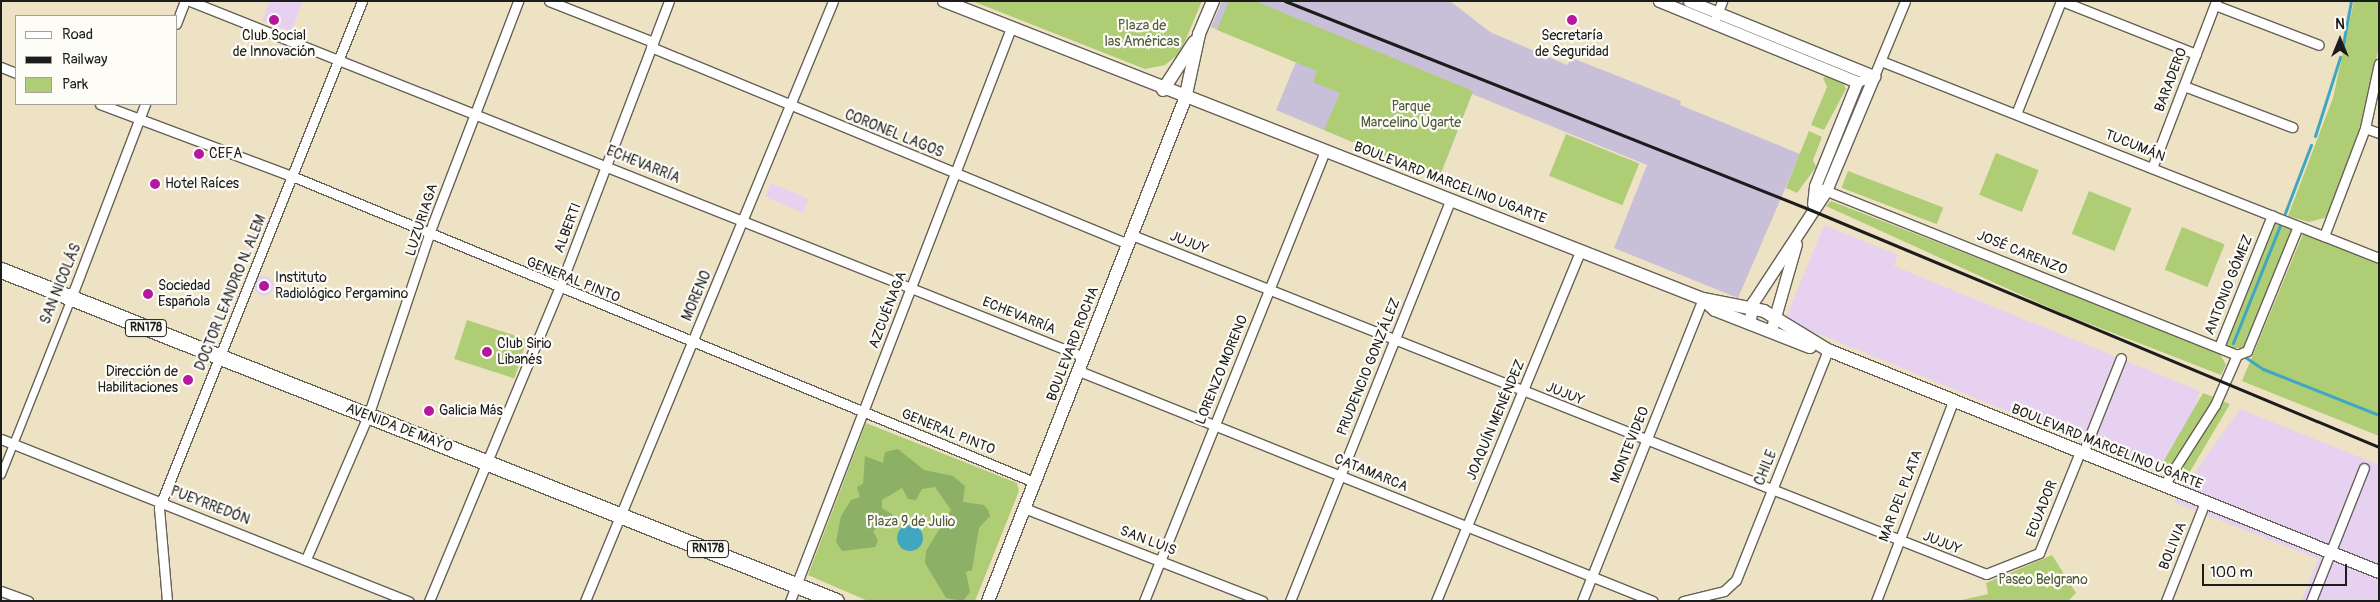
<!DOCTYPE html>
<meta charset="utf-8">
<style>
body{margin:0}
#map{position:relative;width:2380px;height:602px;overflow:hidden;background:#eee2c4;font-family:Pangolin,sans-serif}
div>[style]{position:absolute}
[style*='--x']{left:calc(var(--x)*1px);top:calc(var(--y)*1px);width:calc(var(--w)*1px);rotate:calc(var(--a)*1deg)}
.built>*{inset:0;background:#e6d2f0;transform-origin:0 0}
.round{border-radius:50%}
.industrial>*{inset:0;background:#c8bfd8}
.green>*{inset:0;background:#afcd74;transform-origin:0 0}
.forest>*{inset:0;background:#8bb066}
.water>*{inset:0;background:#41a7c1}
.stream>*{height:3px;margin:-1.5px;padding:0 1.5px;transform-origin:1.5px;border-radius:1.5px;background:#41a7c1}
.roads{filter:drop-shadow(1px 0 #666157) drop-shadow(-1px 0 #666157) drop-shadow(0 1px #666157) drop-shadow(0 -1px #666157)}
.pedestrian>*{height:7px;margin:-3.5px;padding:0 3.5px;transform-origin:3.5px;border-radius:3.5px;background:#fff}
.minor>*{height:9px;margin:-4.5px;padding:0 4.5px;transform-origin:4.5px;border-radius:4.5px;background:#fff}
.tertiary>*{height:11px;margin:-5.5px;padding:0 5.5px;transform-origin:5.5px;border-radius:5.5px;background:#fff}
.secondary>*{height:12px;margin:-6px;padding:0 6px;transform-origin:6px;border-radius:6px;background:#fff}
.primary>*{height:15px;margin:-7.5px;padding:0 7.5px;transform-origin:7.5px;border-radius:7.5px;background:#fff}
.rail>*{height:3px;margin:-1.5px;padding:0 1.5px;transform-origin:1.5px;border-radius:1.5px;background:#1c1c1c}
.dots>*{width:14px;height:14px;translate:-50% -50%;box-sizing:border-box;border:2px solid #fdfcf7;border-radius:50%}
span{translate:-50% -50%;white-space:nowrap;text-align:center;line-height:1.15;-webkit-text-stroke:4.5px #fdfcf7;paint-order:stroke}
.shield-label span{padding:1px 4px;background:#fdfcf7;border:1px solid;border-radius:4px;-webkit-text-stroke-width:0}
.shield-label{font-size:12px;color:#1c1c1c;font-weight:700}
.park-label{font-size:14px;color:#4f5a3b}
.poi-label{font-size:14px;color:#1c1c1c}
.left{translate:0 -50%;text-align:left}
.right{translate:-100% -50%;text-align:right}
.street-label{font-size:14px;color:#1c1c1c}
.frame{position:absolute;inset:0;border:2px solid #1c1c1c;pointer-events:none}
.legend{position:absolute;left:15px;top:15px;width:162px;height:90px;box-sizing:border-box;background:#fdfcf7;border:1px solid #a3a29f;margin:0;padding:6px 9px;list-style:none;font-size:15px;color:#1c1c1c}
.legend li{display:flex;align-items:center;gap:10px;height:25px}
.legend b{width:25px;border:1px solid #a3a29f}
.north{position:absolute;left:2315px;top:15px;width:50px;height:50px;-webkit-text-stroke:4px #fdfcf7;paint-order:stroke;rotate:0deg;font-size:14px;font-weight:700;line-height:20px;text-align:center;color:#1c1c1c}
.north::after{content:'';display:block;margin:auto;width:18px;height:22px;background:#1c1c1c;clip-path:polygon(50% 0,100% 100%,50% 72%,0 100%)}
.scale{position:absolute;left:2202px;top:564px;width:145px;height:22px;box-sizing:border-box;border:2px solid #1c1c1c;border-top:0;padding-left:6px;font-size:15px;line-height:18px;white-space:nowrap;color:#1c1c1c;-webkit-text-stroke:4px #fdfcf7;paint-order:stroke}
</style>
<div id="map">
<div class="built">
<i style="clip-path:polygon(270px 1px,303px 1px,291px 32px,262px 20px)"></i>
<i style="left:771px;top:183px;width:41px;height:15px;rotate:23deg"></i>
<i style="clip-path:polygon(1824px 225px,1898px 255px,1894px 266px,2200px 391px,2194px 410px,2156px 472px,1785px 320px)"></i>
<i class="round" style="left:254px;top:276px;width:20px;height:20px"></i>
<i style="clip-path:polygon(2240px 409px,2379px 465px,2379px 601px,2301px 601px,2318px 559px,2174px 502px)"></i>
</div>
<div class="industrial">
<i style="clip-path:polygon(1222px 1px,1450px 1px,1490px 32px,1567px 65px,1572px 58px,1681px 101px,1680px 105px,1800px 154px,1738px 298px,1614px 248px,1647px 165px,1472px 94px,1439px 178px,1276px 110px,1296px 62px,1211px 27px)"></i>
</div>
<div class="green">
<i style="clip-path:polygon(972px 1px,1202px 1px,1180px 53px,1165px 65px,1145px 69px)"></i>
<i style="clip-path:polygon(1229px 1px,1255px 1px,1473px 91px,1439px 178px,1324px 130px,1340px 93px,1313px 82px,1317px 71px,1217px 30px)"></i>
<i style="clip-path:polygon(2354px 1px,2379px 1px,2379px 47px,2360px 127px,2328px 217px,2309px 222px,2288px 216px,2333px 98px)"></i>
<i style="clip-path:polygon(1828px 75px,1843px 82px,1846px 89px,1824px 130px,1811px 125px,1827px 87px,1823px 78px)"></i>
<i style="clip-path:polygon(1809px 131px,1822px 137px,1813px 160px,1816px 167px,1797px 193px,1786px 188px)"></i>
<i style="left:1566px;top:134px;width:79px;height:45px;rotate:22deg"></i>
<i style="left:1996px;top:153px;width:46px;height:45px;rotate:22deg"></i>
<i style="left:1848px;top:171px;width:102px;height:18px;rotate:21deg"></i>
<i style="left:2089px;top:191px;width:46px;height:46px;rotate:22deg"></i>
<i style="clip-path:polygon(1831px 201px,2219px 352px,2226px 365px,2221px 375px,2059px 312px,1826px 206px)"></i>
<i style="clip-path:polygon(2274px 221px,2292px 229px,2244px 348px,2227px 348px,2225px 340px)"></i>
<i style="left:2182px;top:227px;width:46px;height:46px;rotate:22deg"></i>
<i style="clip-path:polygon(2303px 234px,2379px 263px,2379px 436px,2242px 381px)"></i>
<i style="left:467px;top:320px;width:63px;height:41px;rotate:18deg"></i>
<i style="clip-path:polygon(2203px 393px,2216px 398px,2169px 473px,2159px 469px)"></i>
<i style="clip-path:polygon(2220px 400px,2230px 404px,2185px 480px,2174px 475px)"></i>
<i style="clip-path:polygon(866px 423px,1017px 483px,1019px 491px,975px 601px,868px 601px,808px 575px)"></i>
<i style="clip-path:polygon(2052px 555px,2076px 593px,2068px 601px,1958px 601px,1988px 594px,1986px 583px)"></i>
</div>
<div class="forest">
<i style="clip-path:polygon(898px 449px,924px 470px,953px 476px,965px 486px,963px 502px,984px 505px,988px 510px,990px 516px,979px 528px,972px 570px,966px 572px,970px 592px,963px 601px,946px 598px,925px 563px,926px 551px,951px 510px,935px 487px,922px 489px,916px 500px,908px 499px,902px 488px,882px 500px,882px 508px,893px 515px,873px 531px,878px 541px,875px 547px,842px 551px,836px 542px,841px 516px,851px 500px,860px 497px,857px 487px,863px 484px,865px 456px,883px 463px,885px 452px)"></i>
</div>
<div class="water">
<i class="round" style="left:897px;top:525px;width:26px;height:26px"></i>
</div>
<div class="stream">
<i style="--x:2342;--y:50;--w:50;--a:-79.6"></i>
<i style="--x:2315;--y:136;--w:83;--a:-72.4"></i>
<i style="--x:2285;--y:213;--w:73;--a:-69.1"></i>
<i style="--x:2233;--y:343;--w:129;--a:-68.2"></i>
<i style="--x:2245;--y:357;--w:22;--a:34"></i>
<i style="--x:2263;--y:369;--w:125;--a:21.6"></i>
</div>
<div class="roads">
<div class="pedestrian">
<i style="--x:1;--y:474;--w:189;--a:-68.3"></i>
</div>
<div class="minor">
<i style="--x:190;--y:1;--w:962;--a:21.71"></i>
<i style="--x:549;--y:1;--w:112;--a:21.5"></i>
<i style="--x:2062;--y:1;--w:144;--a:21.6"></i>
<i style="--x:2215;--y:5;--w:111;--a:21"></i>
<i style="--x:1716;--y:17;--w:17;--a:-69"></i>
<i style="--x:176;--y:24;--w:25;--a:-69"></i>
<i style="--x:651;--y:47;--w:516;--a:22.44"></i>
<i style="--x:1881;--y:61;--w:536;--a:21.58"></i>
<i style="--x:1;--y:67;--w:16;--a:22"></i>
<i style="--x:1857;--y:82;--w:18;--a:-19"></i>
<i style="--x:1874;--y:76;--w:81;--a:-67.5"></i>
<i style="--x:2184;--y:86;--w:116;--a:20.8"></i>
<i style="--x:100;--y:104;--w:205;--a:20.6"></i>
<i style="--x:292;--y:176;--w:803;--a:22.41"></i>
<i style="--x:2016;--y:114;--w:122;--a:-68.3"></i>
<i style="--x:2365;--y:128;--w:15;--a:20"></i>
<i style="--x:2152;--y:168;--w:179;--a:-69"></i>
<i style="--x:1822;--y:189;--w:447;--a:21.8"></i>
<i style="--x:1132;--y:235;--w:919;--a:21.65"></i>
<i style="--x:1986;--y:574;--w:57;--a:-21.6"></i>
<i style="--x:2039;--y:553;--w:109;--a:-67.9"></i>
<i style="--x:2324;--y:236;--w:116;--a:-69.2"></i>
<i style="--x:2365;--y:128;--w:66;--a:-77.8"></i>
<i style="--x:71;--y:298;--w:208;--a:-69.1"></i>
<i style="--x:2219;--y:347;--w:142;--a:-68.1"></i>
<i style="--x:1079;--y:371;--w:618;--a:21.84"></i>
<i style="--x:1;--y:439;--w:439;--a:21.7"></i>
<i style="--x:2083;--y:453;--w:102;--a:-68.2"></i>
<i style="--x:2164;--y:485;--w:95;--a:-57.5"></i>
<i style="--x:2215;--y:405;--w:55;--a:-66.3"></i>
<i style="--x:2237;--y:355;--w:11;--a:-22"></i>
<i style="--x:2247;--y:351;--w:135;--a:-67.8"></i>
<i style="--x:1024;--y:508;--w:256;--a:21.3"></i>
<i style="--x:306;--y:559;--w:156;--a:-66.6"></i>
<i style="--x:368;--y:416;--w:204;--a:-71.4"></i>
<i style="--x:433;--y:223;--w:238;--a:-69"></i>
<i style="--x:1;--y:591;--w:29;--a:20"></i>
<i style="--x:167;--y:601;--w:93;--a:-94.9"></i>
<i style="--x:159;--y:508;--w:546;--a:-68.18"></i>
<i style="--x:429;--y:601;--w:338;--a:-67.4"></i>
<i style="--x:559;--y:289;--w:308;--a:-69.1"></i>
<i style="--x:585;--y:601;--w:649;--a:-67.54"></i>
<i style="--x:790;--y:601;--w:614;--a:-68.91"></i>
<i style="--x:1144;--y:601;--w:486;--a:-68.1"></i>
<i style="--x:1290;--y:601;--w:433;--a:-68.2"></i>
<i style="--x:1436;--y:601;--w:380;--a:-67.6"></i>
<i style="--x:1582;--y:601;--w:325;--a:-68.2"></i>
<i style="--x:1683;--y:601;--w:42;--a:-13.7"></i>
<i style="--x:1724;--y:591;--w:16;--a:-43"></i>
<i style="--x:1736;--y:580;--w:248;--a:-68.2"></i>
<i style="--x:1876;--y:601;--w:214;--a:-68.9"></i>
<i style="--x:2166;--y:601;--w:106;--a:-68.5"></i>
<i style="--x:2311;--y:601;--w:143;--a:-68.3"></i>
</div>
<div class="tertiary">
<i style="--x:1659;--y:1;--w:214;--a:22.2"></i>
<i style="--x:1857;--y:82;--w:112;--a:112"></i>
<i style="--x:1815;--y:186;--w:18;--a:96"></i>
<i style="--x:1689;--y:1;--w:200;--a:22.1"></i>
<i style="--x:1874;--y:76;--w:125;--a:112.7"></i>
<i style="--x:1826;--y:191;--w:133;--a:123.3"></i>
<i style="--x:1753;--y:302;--w:22;--a:100"></i>
<i style="--x:1773;--y:324;--w:83;--a:-74"></i>
</div>
<div class="secondary">
<i style="--x:944;--y:1;--w:815;--a:21.44"></i>
<i style="--x:1703;--y:299;--w:62;--a:11.1"></i>
<i style="--x:1764;--y:311;--w:75;--a:31.4"></i>
<i style="--x:1828;--y:350;--w:594;--a:21.94"></i>
<i style="--x:1163;--y:90;--w:57;--a:-57.1"></i>
<i style="--x:1703;--y:299;--w:16;--a:43"></i>
<i style="--x:1715;--y:310;--w:102;--a:21.3"></i>
<i style="--x:988;--y:601;--w:539;--a:-68.57"></i>
<i style="--x:1185;--y:99;--w:66;--a:-77.8"></i>
<i style="--x:1199;--y:34;--w:36;--a:-67"></i>
</div>
<div class="primary">
<i style="--x:1;--y:270;--w:898;--a:21.62"></i>
</div>
</div>
<div class="rail">
<i style="--x:1285;--y:1;--w:566;--a:21.67"></i>
<i style="--x:1811;--y:210;--w:615;--a:22.65"></i>
</div>
<div class="dots">
<i style="left:274px;top:20px;background:#b5179e"></i>
<i style="left:1572px;top:20px;background:#b5179e"></i>
<i style="left:199px;top:154px;background:#b5179e"></i>
<i style="left:155px;top:184px;background:#b5179e"></i>
<i style="left:264px;top:286px;background:#b5179e"></i>
<i style="left:148px;top:294px;background:#b5179e"></i>
<i style="left:487px;top:352px;background:#b5179e"></i>
<i style="left:188px;top:380px;background:#b5179e"></i>
<i style="left:429px;top:411px;background:#b5179e"></i>
</div>
<div class="shield-label">
<span style="left:146px;top:328px">RN178</span>
<span style="left:708px;top:549px">RN178</span>
</div>
<div class="park-label">
<span style="left:1142px;top:34px">Plaza de<br>las Américas</span>
<span style="left:1411px;top:115px">Parque<br>Marcelino Ugarte</span>
<span style="left:911px;top:522px">Plaza 9 de Julio</span>
<span style="left:2043px;top:580px">Paseo Belgrano</span>
</div>
<div class="poi-label">
<span style="left:274px;top:44px">Club Social<br>de Innovación</span>
<span style="left:1572px;top:44px">Secretaría<br>de Seguridad</span>
<span class="left" style="left:209px;top:154px">CEFA</span>
<span class="left" style="left:165px;top:184px">Hotel Raíces</span>
<span class="left" style="left:275px;top:286px">Instituto<br>Radiológico Pergamino</span>
<span class="left" style="left:158px;top:294px">Sociedad<br>Española</span>
<span class="left" style="left:497px;top:352px">Club Sirio<br>Libanés</span>
<span class="right" style="left:178px;top:380px">Dirección de<br>Habilitaciones</span>
<span class="left" style="left:439px;top:411px">Galicia Más</span>
</div>
<div class="street-label">
<span style="left:2171px;top:80px;rotate:-69deg">BARADERO</span>
<span style="left:894px;top:134px;rotate:22deg">CORONEL LAGOS</span>
<span style="left:2135px;top:146px;rotate:22deg">TUCUMÁN</span>
<span style="left:643px;top:165px;rotate:22deg">ECHEVARRÍA</span>
<span style="left:1450px;top:183px;rotate:21deg">BOULEVARD MARCELINO UGARTE</span>
<span style="left:422px;top:220px;rotate:-72deg">LUZURIAGA</span>
<span style="left:568px;top:228px;rotate:-69deg">ALBERTI</span>
<span style="left:1189px;top:243px;rotate:22deg">JUJUY</span>
<span style="left:2022px;top:253px;rotate:22deg">JOSÉ CARENZO</span>
<span style="left:573px;top:280px;rotate:22deg">GENERAL PINTO</span>
<span style="left:61px;top:284px;rotate:-68deg">SAN NICOLÁS</span>
<span style="left:2229px;top:285px;rotate:-68deg">ANTONIO GÓMEZ</span>
<span style="left:231px;top:293px;rotate:-68deg">DOCTOR LEANDRO N. ALEM</span>
<span style="left:697px;top:296px;rotate:-67deg">MORENO</span>
<span style="left:888px;top:310px;rotate:-69deg">AZCUÉNAGA</span>
<span style="left:1019px;top:316px;rotate:22deg">ECHEVARRÍA</span>
<span style="left:1073px;top:344px;rotate:-69deg">BOULEVARD ROCHA</span>
<span style="left:1369px;top:367px;rotate:-68deg">PRUDENCIO GONZÁLEZ</span>
<span style="left:1222px;top:370px;rotate:-68deg">LORENZO MORENO</span>
<span style="left:1565px;top:394px;rotate:22deg">JUJUY</span>
<span style="left:1496px;top:420px;rotate:-67deg">JOAQUÍN MENÉNDEZ</span>
<span style="left:399px;top:428px;rotate:21deg">AVENIDA DE MAYO</span>
<span style="left:948px;top:432px;rotate:22deg">GENERAL PINTO</span>
<span style="left:1630px;top:445px;rotate:-68deg">MONTEVIDEO</span>
<span style="left:2107px;top:447px;rotate:22deg">BOULEVARD MARCELINO UGARTE</span>
<span style="left:1766px;top:468px;rotate:-68deg">CHILE</span>
<span style="left:1371px;top:473px;rotate:22deg">CATAMARCA</span>
<span style="left:1901px;top:496px;rotate:-69deg">MAR DEL PLATA</span>
<span style="left:210px;top:506px;rotate:21deg">PUEYRREDÓN</span>
<span style="left:2042px;top:509px;rotate:-68deg">ECUADOR</span>
<span style="left:1148px;top:541px;rotate:21deg">SAN LUIS</span>
<span style="left:1942px;top:543px;rotate:22deg">JUJUY</span>
<span style="left:2173px;top:546px;rotate:-68deg">BOLIVIA</span>
</div>
<div class="frame"></div>
<ul class="legend">
<li><b style="height:6px;background:#fff"></b>Road</li>
<li><b style="height:6px;background:#1c1c1c"></b>Railway</li>
<li><b style="height:14px;background:#afcd74"></b>Park</li>
</ul>
<div class="north">N</div>
<div class="scale">100 m</div>
</div>
